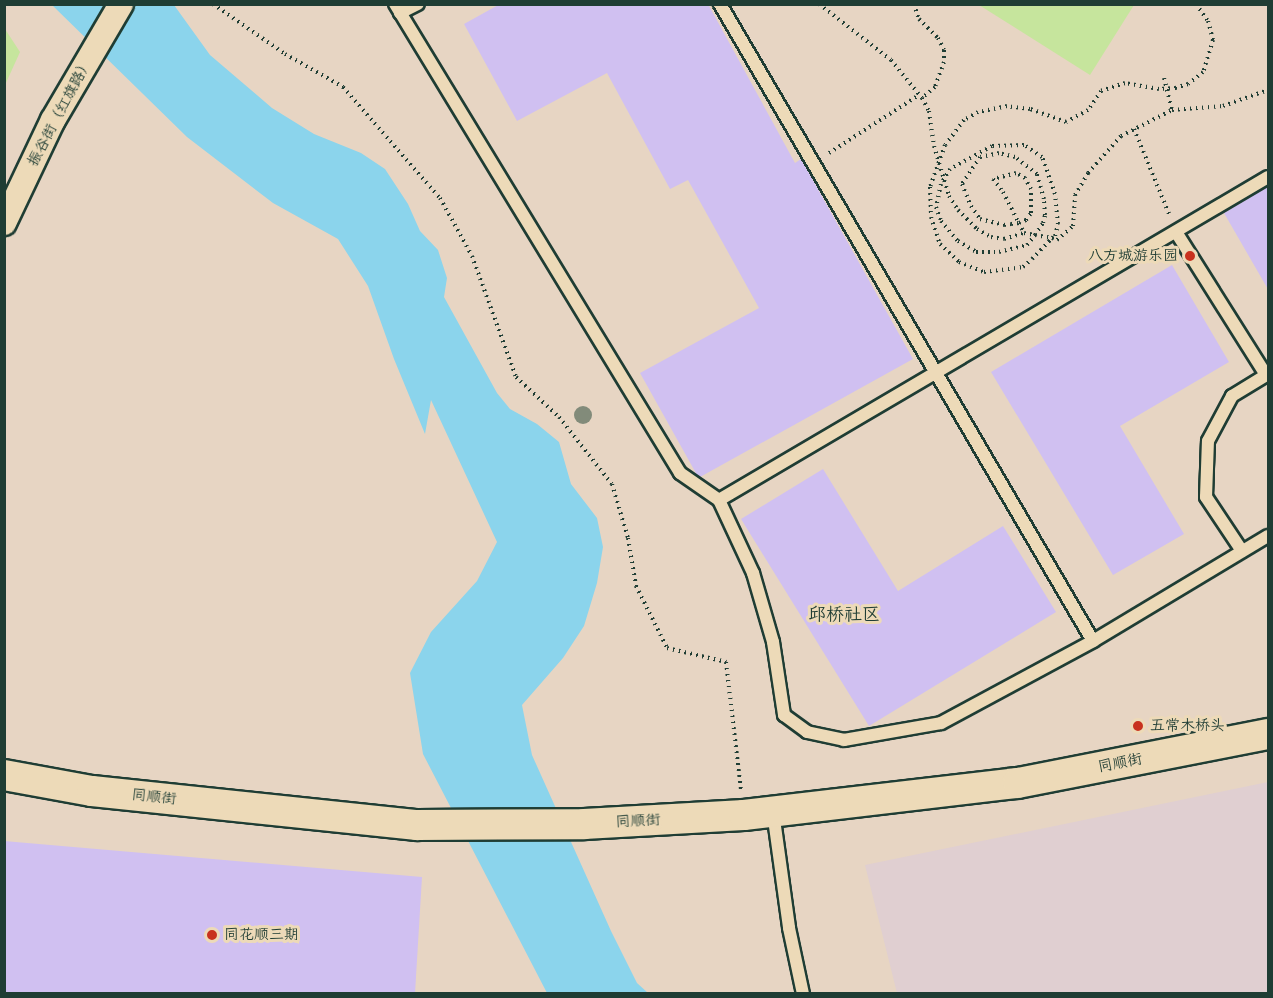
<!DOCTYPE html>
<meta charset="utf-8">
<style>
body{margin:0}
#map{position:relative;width:1273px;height:998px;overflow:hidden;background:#e7d5c3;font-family:"Balsamiq Sans","LXGW WenKai TC",sans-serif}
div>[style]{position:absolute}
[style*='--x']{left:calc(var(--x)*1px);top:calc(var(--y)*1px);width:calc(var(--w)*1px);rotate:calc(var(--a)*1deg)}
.built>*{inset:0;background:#e0cfd1}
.green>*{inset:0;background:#c6e59d}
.water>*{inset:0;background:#8bd4ec}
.building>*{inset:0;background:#d0c0f1}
.path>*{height:4px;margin-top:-2px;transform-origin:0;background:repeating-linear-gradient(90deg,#1f3d34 0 1.5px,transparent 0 6px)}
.roads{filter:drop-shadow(2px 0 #1f3d34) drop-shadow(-2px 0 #1f3d34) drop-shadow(0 2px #1f3d34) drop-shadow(0 -2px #1f3d34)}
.service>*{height:12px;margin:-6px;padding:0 6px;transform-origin:6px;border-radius:6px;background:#eddab8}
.minor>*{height:24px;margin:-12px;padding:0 12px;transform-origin:12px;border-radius:12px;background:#eddab8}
.tertiary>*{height:30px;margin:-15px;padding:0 15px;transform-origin:15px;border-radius:15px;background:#eddab8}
.trees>*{width:18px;height:18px;margin:-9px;border-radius:50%;background:#828b7a}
.dots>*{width:16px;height:16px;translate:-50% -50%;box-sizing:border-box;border:3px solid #eddab8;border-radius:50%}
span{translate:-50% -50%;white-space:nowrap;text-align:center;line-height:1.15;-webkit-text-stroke:6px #eddab8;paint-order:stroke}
.street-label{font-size:15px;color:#1f3d34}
.poi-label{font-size:15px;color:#1f3d34}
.right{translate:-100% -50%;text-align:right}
.left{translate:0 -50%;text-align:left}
.quarter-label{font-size:18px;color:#1f3d34}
.frame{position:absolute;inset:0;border:6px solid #1f3d34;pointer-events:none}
</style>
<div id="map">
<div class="built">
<i style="clip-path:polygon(1268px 782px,1268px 993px,897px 993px,865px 865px)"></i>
</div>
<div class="green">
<i style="clip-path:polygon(979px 5px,1134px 5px,1090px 75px)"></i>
<i style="clip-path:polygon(5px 29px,20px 52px,5px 85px)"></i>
</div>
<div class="water">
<i style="clip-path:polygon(52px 5px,174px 5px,210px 55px,272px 108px,314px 134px,361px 153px,385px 169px,408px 204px,420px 231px,438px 250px,447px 278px,444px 297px,497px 393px,510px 409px,537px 424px,559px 442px,571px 484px,597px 518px,603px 547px,597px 583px,584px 626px,563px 658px,522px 705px,532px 755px,611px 931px,637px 983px,648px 993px,547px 993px,423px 754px,410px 673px,431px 632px,477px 581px,497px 542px,431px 400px,425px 434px,394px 359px,368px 286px,338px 239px,273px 203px,187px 137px)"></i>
</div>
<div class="building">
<i style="clip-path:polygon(500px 4px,708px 4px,795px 163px,801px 159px,913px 359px,700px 477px,697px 475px,640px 373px,759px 308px,688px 180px,670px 189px,607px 73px,517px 121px,464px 24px)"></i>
<i style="clip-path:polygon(1269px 186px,1269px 291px,1224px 213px)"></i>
<i style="clip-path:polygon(1172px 265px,1229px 362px,1120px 426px,1184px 534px,1113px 575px,991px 372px)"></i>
<i style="clip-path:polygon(823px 469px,898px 591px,1003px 526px,1056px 612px,869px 726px,741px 519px)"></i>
<i style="clip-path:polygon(4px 841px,422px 877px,415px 993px,4px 993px)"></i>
</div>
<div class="path">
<i style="--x:213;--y:4;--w:88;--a:34.8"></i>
<i style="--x:285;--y:54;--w:67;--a:29.6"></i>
<i style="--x:343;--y:87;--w:147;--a:48.9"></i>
<i style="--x:440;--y:198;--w:66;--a:61.1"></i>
<i style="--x:472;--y:256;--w:129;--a:70"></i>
<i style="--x:516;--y:377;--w:59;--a:42.9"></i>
<i style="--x:559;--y:417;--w:85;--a:51.7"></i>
<i style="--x:612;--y:484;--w:56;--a:73.5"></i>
<i style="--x:628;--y:538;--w:49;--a:80.5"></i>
<i style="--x:636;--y:586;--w:69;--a:63.4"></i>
<i style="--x:667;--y:648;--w:61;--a:13.3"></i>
<i style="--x:726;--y:662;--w:128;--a:83.3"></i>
<i style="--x:819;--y:4;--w:91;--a:37.9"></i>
<i style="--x:891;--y:60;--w:49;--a:50.8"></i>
<i style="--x:922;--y:98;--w:15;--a:62"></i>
<i style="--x:929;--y:111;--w:35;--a:82"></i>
<i style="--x:934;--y:146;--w:52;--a:73.3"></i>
<i style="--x:949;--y:196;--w:17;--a:57"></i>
<i style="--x:958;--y:210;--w:27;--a:45"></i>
<i style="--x:977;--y:229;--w:16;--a:30"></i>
<i style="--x:991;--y:237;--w:13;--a:9"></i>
<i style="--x:1004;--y:239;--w:21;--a:-17"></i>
<i style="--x:914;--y:4;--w:16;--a:72"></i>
<i style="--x:919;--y:19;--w:27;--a:45"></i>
<i style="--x:938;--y:38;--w:13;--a:63"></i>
<i style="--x:944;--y:50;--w:12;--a:90"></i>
<i style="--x:944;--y:62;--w:27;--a:110"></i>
<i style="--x:935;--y:87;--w:17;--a:140"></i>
<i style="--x:1196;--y:4;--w:21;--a:55"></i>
<i style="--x:1208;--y:21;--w:20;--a:75"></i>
<i style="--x:1213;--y:40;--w:34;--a:107"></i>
<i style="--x:1203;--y:72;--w:19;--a:141"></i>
<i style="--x:1188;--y:84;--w:13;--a:162"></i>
<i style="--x:1176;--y:88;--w:17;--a:177"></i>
<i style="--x:1159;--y:89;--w:35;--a:-170"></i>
<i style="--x:1125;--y:83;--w:25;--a:162"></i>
<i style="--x:1101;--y:91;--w:23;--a:124"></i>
<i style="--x:1088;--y:110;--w:25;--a:151"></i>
<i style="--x:1066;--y:122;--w:38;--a:-160"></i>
<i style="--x:1030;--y:109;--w:23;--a:-173"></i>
<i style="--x:1007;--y:106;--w:30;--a:168"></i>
<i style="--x:978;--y:112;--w:16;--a:150"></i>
<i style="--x:964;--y:120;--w:31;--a:127"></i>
<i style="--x:945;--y:145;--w:45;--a:109.7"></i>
<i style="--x:930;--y:187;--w:30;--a:88"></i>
<i style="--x:931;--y:217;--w:28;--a:72"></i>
<i style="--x:940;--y:244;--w:26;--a:43"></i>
<i style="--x:959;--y:262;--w:27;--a:22"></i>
<i style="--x:984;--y:272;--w:39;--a:-7"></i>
<i style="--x:1023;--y:267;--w:12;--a:-42"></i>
<i style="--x:1032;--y:259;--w:29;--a:-46"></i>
<i style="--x:1052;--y:238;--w:4;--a:-34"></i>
<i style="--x:1055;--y:236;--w:12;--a:-76"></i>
<i style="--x:1058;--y:224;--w:30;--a:-96"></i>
<i style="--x:1055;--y:194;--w:39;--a:-109"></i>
<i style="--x:1042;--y:157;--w:22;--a:-146"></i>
<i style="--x:1024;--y:145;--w:32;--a:178"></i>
<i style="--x:992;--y:146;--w:48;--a:151.3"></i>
<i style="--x:950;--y:169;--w:17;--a:121"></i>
<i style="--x:941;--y:184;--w:24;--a:102"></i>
<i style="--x:936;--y:207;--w:15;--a:70"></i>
<i style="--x:941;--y:221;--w:26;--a:50"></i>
<i style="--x:958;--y:241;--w:21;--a:31"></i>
<i style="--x:976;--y:252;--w:23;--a:0"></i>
<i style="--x:999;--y:252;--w:29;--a:-14"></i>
<i style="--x:1027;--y:245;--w:13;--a:-51"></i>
<i style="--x:1035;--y:235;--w:14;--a:-56"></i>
<i style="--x:1043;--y:223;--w:8;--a:-76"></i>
<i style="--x:1045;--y:215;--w:16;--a:-94"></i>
<i style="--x:1044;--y:199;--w:26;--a:-106"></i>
<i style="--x:1037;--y:174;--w:28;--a:-142"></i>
<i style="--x:1015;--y:157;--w:16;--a:-166"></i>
<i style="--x:999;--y:153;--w:19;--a:168"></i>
<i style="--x:980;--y:157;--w:32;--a:124"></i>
<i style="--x:962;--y:184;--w:24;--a:68"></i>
<i style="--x:971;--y:206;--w:16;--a:55"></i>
<i style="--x:980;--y:219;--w:25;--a:14"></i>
<i style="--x:1004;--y:225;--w:7;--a:-8"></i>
<i style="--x:1011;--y:224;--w:8;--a:-7"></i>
<i style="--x:1019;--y:223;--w:8;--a:-23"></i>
<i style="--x:1026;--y:220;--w:9;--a:-54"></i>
<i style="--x:1031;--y:213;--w:24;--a:-90"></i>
<i style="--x:1031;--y:189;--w:13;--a:-119"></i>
<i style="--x:1025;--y:178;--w:10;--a:-151"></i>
<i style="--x:1016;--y:173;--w:24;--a:165"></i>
<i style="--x:993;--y:179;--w:16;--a:52"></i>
<i style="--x:1003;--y:192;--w:35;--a:63"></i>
<i style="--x:1019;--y:223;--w:11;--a:63"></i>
<i style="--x:1024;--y:233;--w:11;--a:10"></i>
<i style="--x:1035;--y:235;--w:17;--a:10"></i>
<i style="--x:1052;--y:238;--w:5;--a:22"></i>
<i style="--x:1057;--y:240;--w:21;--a:-41"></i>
<i style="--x:1073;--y:226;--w:31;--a:-86"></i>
<i style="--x:1075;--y:195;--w:26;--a:-59"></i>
<i style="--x:1088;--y:173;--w:50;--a:-48.3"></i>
<i style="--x:1121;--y:136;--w:57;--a:-27"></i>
<i style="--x:1172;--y:110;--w:51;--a:-4.5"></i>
<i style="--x:1223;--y:106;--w:48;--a:-19.6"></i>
<i style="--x:1164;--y:78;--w:33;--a:76"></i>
<i style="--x:1134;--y:129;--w:92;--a:67.6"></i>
<i style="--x:829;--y:153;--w:107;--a:-32.8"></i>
</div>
<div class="roads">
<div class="service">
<i style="--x:395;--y:4;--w:549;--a:58.71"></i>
<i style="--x:680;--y:473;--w:47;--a:34.7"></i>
<i style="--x:719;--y:500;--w:81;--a:65"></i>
<i style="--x:753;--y:573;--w:72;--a:73.8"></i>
<i style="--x:773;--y:642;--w:74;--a:81.4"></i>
<i style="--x:784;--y:715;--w:29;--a:36"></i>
<i style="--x:807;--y:732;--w:38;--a:12"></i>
<i style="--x:844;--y:740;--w:98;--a:-9.9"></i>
<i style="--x:941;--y:723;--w:173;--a:-28.3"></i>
<i style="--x:720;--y:4;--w:738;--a:59.65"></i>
<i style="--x:1093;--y:641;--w:204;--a:-31"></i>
<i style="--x:400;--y:13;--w:20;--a:-27"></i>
<i style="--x:1176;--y:232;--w:169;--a:57.8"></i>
<i style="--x:719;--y:500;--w:637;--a:-30.47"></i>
<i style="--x:1242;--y:551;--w:65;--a:-123.7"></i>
<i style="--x:1206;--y:497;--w:56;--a:-88"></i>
<i style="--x:1208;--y:441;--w:51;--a:-61.9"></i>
<i style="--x:1232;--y:396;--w:42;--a:-31.4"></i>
<i style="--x:773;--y:812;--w:117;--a:82.1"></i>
<i style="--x:789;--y:928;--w:67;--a:78"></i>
</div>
<div class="minor">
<i style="--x:4;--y:223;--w:114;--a:-64.6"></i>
<i style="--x:53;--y:120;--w:134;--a:-59.6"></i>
</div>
<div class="tertiary">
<i style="--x:4;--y:775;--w:89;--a:10.3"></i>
<i style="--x:92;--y:791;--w:327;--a:6"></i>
<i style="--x:417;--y:825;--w:167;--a:-0.3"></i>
<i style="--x:584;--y:824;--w:160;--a:-3.2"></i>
<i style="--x:744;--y:815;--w:276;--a:-6.7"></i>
<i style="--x:1018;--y:783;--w:255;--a:-11.1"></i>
</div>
</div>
<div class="trees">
<i style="left:583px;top:415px"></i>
</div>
<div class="dots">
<i style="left:1190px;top:256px;background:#c8321e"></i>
<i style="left:1138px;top:726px;background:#c8321e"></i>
<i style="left:212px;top:935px;background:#c8321e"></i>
</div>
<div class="street-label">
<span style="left:60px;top:112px;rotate:-62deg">振谷街（红旗路）</span>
<span style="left:1120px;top:763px;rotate:-11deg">同顺街</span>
<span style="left:154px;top:797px;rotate:6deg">同顺街</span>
<span style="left:638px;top:821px;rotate:-3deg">同顺街</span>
</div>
<div class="poi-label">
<span class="right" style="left:1178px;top:256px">八方城游乐园</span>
<span class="left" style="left:1150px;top:726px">五常木桥头</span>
<span class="left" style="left:224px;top:935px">同花顺三期</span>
</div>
<div class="quarter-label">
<span style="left:844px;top:615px">邱桥社区</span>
</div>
<div class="frame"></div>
</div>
